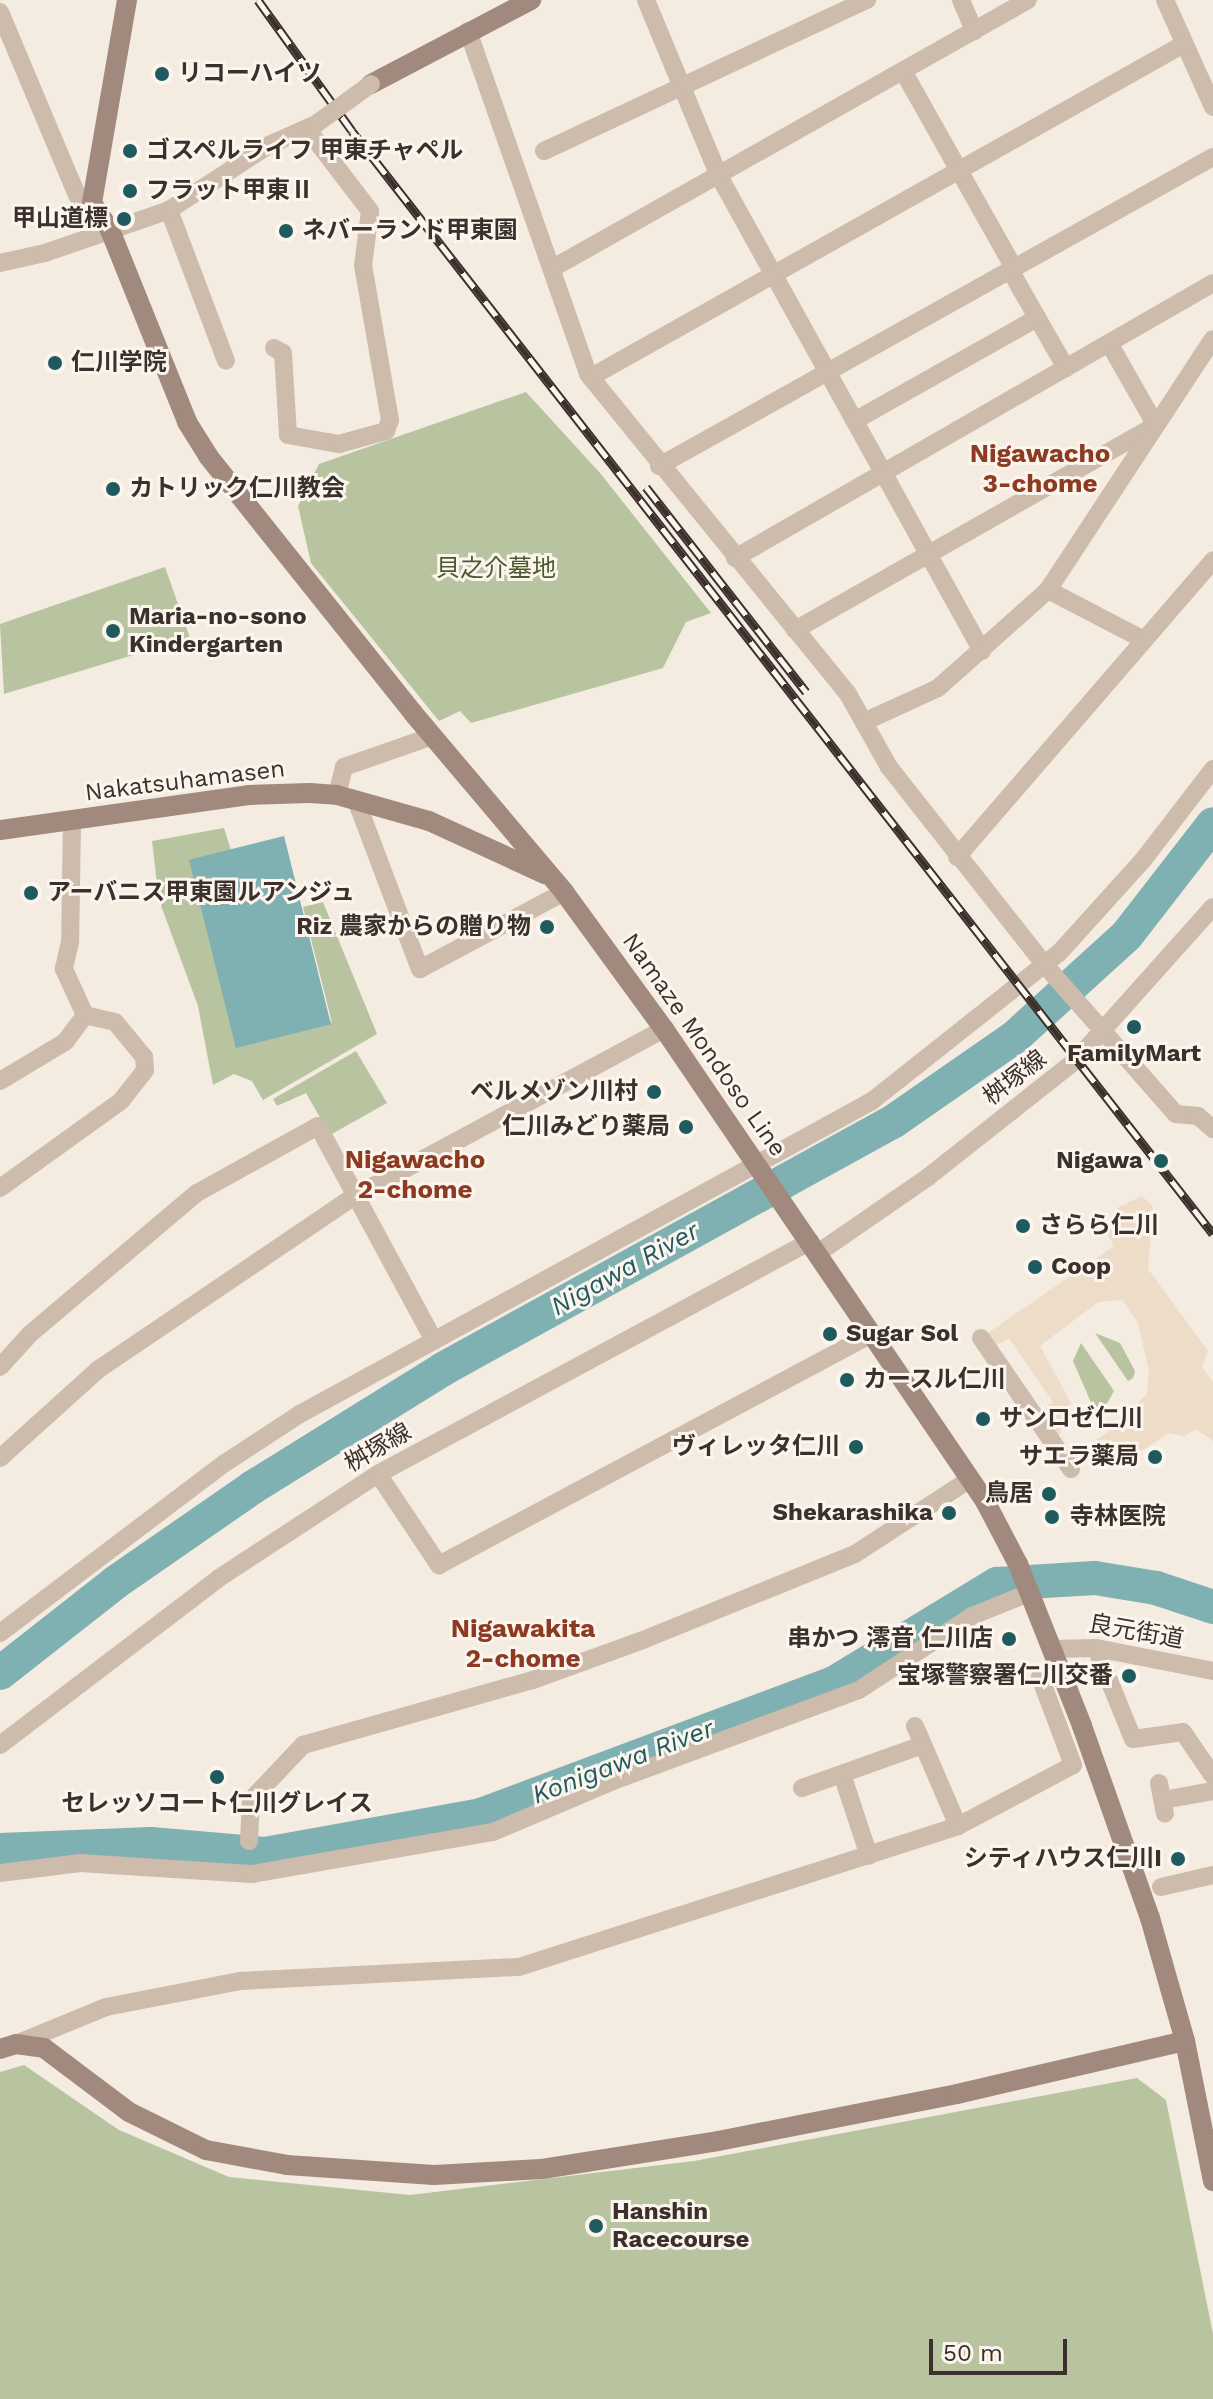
<!DOCTYPE html>
<meta charset="utf-8">
<style>
body{margin:0}
#map{position:relative;width:1213px;height:2399px;overflow:hidden;background:#f4ebe1;font-family:"Work Sans","Noto Sans JP",sans-serif}
div>[style]{position:absolute}
[style*='--x']{left:calc(var(--x)*1px);top:calc(var(--y)*1px);width:calc(var(--w)*1px);rotate:calc(var(--a)*1deg)}
.green>*{inset:0;background:#b8c4a0}
.plaza>*{inset:0;background:#ecdcc8}
.water>*{inset:0;background:#7fb0b2;transform-origin:0 0}
.river>*{height:34px;margin:-17px;padding:0 17px;transform-origin:17px;border-radius:17px;background:#7fb0b2}
.street>*{height:18px;margin:-9px;padding:0 9px;transform-origin:9px;border-radius:9px;background:#cdbbac}
.secondary>*{height:20px;margin:-10px;padding:0 10px;transform-origin:10px;border-radius:10px;background:#a18a7d}
.rail>*{height:9px;margin-top:-4.5px;transform-origin:0;background:repeating-linear-gradient(90deg,#fbf5ee 0 18px,#3b302b 0 36px);box-sizing:border-box;border-block:2px solid #3b302b}
.street-bridge>*{height:18px;margin:-9px;padding:0 9px;transform-origin:9px;border-radius:9px;background:#cdbbac}
.dots>*{width:22px;height:22px;translate:-50% -50%;box-sizing:border-box;border:4px solid #fbf5ee;border-radius:50%}
span{translate:-50% -50%;white-space:nowrap;text-align:center;line-height:1.15;-webkit-text-stroke:6px #fbf5ee;paint-order:stroke}
.poi-label{font-size:24px;color:#3b302b;font-weight:700}
.left{translate:0 -50%;text-align:left}
.right{translate:-100% -50%;text-align:right}
.park-label{font-size:24px;color:#4a5a2e}
.street-label{font-size:24px;color:#3b302b}
.neighbourhood-label{font-size:26px;color:#8c3b22;font-weight:700}
.water-label{font-size:26px;color:#1f5a5e;font-style:italic}
.scale{position:absolute;left:929px;top:2339px;width:138px;height:36px;box-sizing:border-box;border:4px solid #3b302b;border-top:0;padding-left:10px;font-size:24px;line-height:28px;white-space:nowrap;color:#3b302b;-webkit-text-stroke:6px #fbf5ee;paint-order:stroke}
</style>
<div id="map">
<div class="green">
<i style="clip-path:polygon(526px 392px,600px 473px,711px 613px,686px 622px,663px 668px,471px 723px,460px 711px,439px 721px,311px 563px,298px 506px,319px 464px)"></i>
<i style="clip-path:polygon(165px 567px,190px 638px,4px 694px,0 624px)"></i>
<i style="clip-path:polygon(224px 828px,231px 850px,190px 860px,332px 1023px,303px 907px,323px 902px,377px 1034px,263px 1100px,252px 1081px,234px 1074px,213px 1085px,198px 1006px,159px 900px,152px 841px)"></i>
<i style="clip-path:polygon(356px 1051px,387px 1103px,330px 1135px,306px 1093px,277px 1106px,273px 1099px)"></i>
<i style="clip-path:polygon(1095px 1333px,1120px 1343px,1135px 1371px,1133px 1378px,1128px 1381px)"></i>
<i style="clip-path:polygon(1081px 1343px,1114px 1391px,1104px 1409px,1093px 1407px,1073px 1361px)"></i>
<i style="clip-path:polygon(24px 2065px,119px 2130px,229px 2177px,410px 2195px,694px 2161px,1137px 2078px,1166px 2100px,1213px 2334px,1213px 2399px,0 2399px,0 2072px)"></i>
</div>
<div class="plaza">
<i style="clip-path:polygon(1142px 1196px,1153px 1207px,1148px 1269px,1208px 1351px,1202px 1367px,1213px 1382px,1213px 1441px,1196px 1429px,1184px 1436px,1169px 1433px,1132px 1457px,1115px 1447px,1078px 1465px,1072px 1456px,1108px 1432px,1147px 1394px,1149px 1371px,1138px 1323px,1122px 1300px,1098px 1302px,1040px 1346px,1071px 1403px,1058px 1438px,1040px 1411px,1053px 1402px,1009px 1338px,993px 1347px,985px 1335px,1114px 1246px,1106px 1232px,1124px 1219px,1117px 1208px)"></i>
</div>
<div class="water">
<i style="left:284px;top:836px;width:194px;height:98px;rotate:76deg"></i>
</div>
<div class="river">
<i style="--x:0;--y:1673;--w:147;--a:-38.1"></i>
<i style="--x:116;--y:1582;--w:167;--a:-34.7"></i>
<i style="--x:253;--y:1487;--w:224;--a:-31.8"></i>
<i style="--x:443;--y:1369;--w:515;--a:-28.81"></i>
<i style="--x:894;--y:1121;--w:147;--a:-34.8"></i>
<i style="--x:1015;--y:1037;--w:151;--a:-42.3"></i>
<i style="--x:1127;--y:935;--w:140;--a:-52.2"></i>
<i style="--x:0;--y:1850;--w:151;--a:-2.3"></i>
<i style="--x:151;--y:1844;--w:114;--a:5"></i>
<i style="--x:265;--y:1854;--w:219;--a:-10.2"></i>
<i style="--x:481;--y:1815;--w:377;--a:-20.5"></i>
<i style="--x:834;--y:1683;--w:191;--a:-31.3"></i>
<i style="--x:997;--y:1584;--w:98;--a:-3.5"></i>
<i style="--x:1095;--y:1578;--w:62;--a:9.3"></i>
<i style="--x:1156;--y:1588;--w:60;--a:18.4"></i>
</div>
<div class="street">
<i style="--x:646;--y:0;--w:191;--a:67.5"></i>
<i style="--x:719;--y:176;--w:543;--a:61.03"></i>
<i style="--x:961;--y:0;--w:34;--a:67"></i>
<i style="--x:1165;--y:0;--w:117;--a:65.8"></i>
<i style="--x:0;--y:12;--w:199;--a:67.2"></i>
<i style="--x:77;--y:195;--w:17;--a:28"></i>
<i style="--x:468;--y:31;--w:363;--a:70.7"></i>
<i style="--x:588;--y:374;--w:412;--a:50.9"></i>
<i style="--x:848;--y:694;--w:84;--a:60.7"></i>
<i style="--x:889;--y:767;--w:251;--a:51.8"></i>
<i style="--x:1044;--y:964;--w:200;--a:48.7"></i>
<i style="--x:1176;--y:1114;--w:22;--a:5"></i>
<i style="--x:1198;--y:1116;--w:20;--a:41"></i>
<i style="--x:903;--y:71;--w:226;--a:60.6"></i>
<i style="--x:544;--y:151;--w:357;--a:-25.1"></i>
<i style="--x:169;--y:210;--w:161;--a:69.3"></i>
<i style="--x:0;--y:263;--w:46;--a:-12.5"></i>
<i style="--x:45;--y:253;--w:131;--a:-19.1"></i>
<i style="--x:169;--y:210;--w:119;--a:-33"></i>
<i style="--x:269;--y:145;--w:51;--a:-24.1"></i>
<i style="--x:553;--y:268;--w:545;--a:-29.43"></i>
<i style="--x:1010;--y:270;--w:113;--a:60.3"></i>
<i style="--x:1109;--y:343;--w:93;--a:60.4"></i>
<i style="--x:274;--y:348;--w:10;--a:29"></i>
<i style="--x:283;--y:353;--w:82;--a:86.5"></i>
<i style="--x:288;--y:435;--w:52;--a:10"></i>
<i style="--x:339;--y:444;--w:49;--a:-15.5"></i>
<i style="--x:386;--y:431;--w:12;--a:-70"></i>
<i style="--x:390;--y:420;--w:156;--a:-99.9"></i>
<i style="--x:363;--y:266;--w:55;--a:-82.7"></i>
<i style="--x:370;--y:211;--w:102;--a:-127.4"></i>
<i style="--x:591;--y:377;--w:680;--a:-29.32"></i>
<i style="--x:856;--y:420;--w:208;--a:-29.4"></i>
<i style="--x:659;--y:466;--w:634;--a:-29.15"></i>
<i style="--x:735;--y:558;--w:551;--a:-29.91"></i>
<i style="--x:1048;--y:590;--w:108;--a:27.5"></i>
<i style="--x:795;--y:630;--w:405;--a:-29.6"></i>
<i style="--x:866;--y:721;--w:79;--a:-24.6"></i>
<i style="--x:938;--y:688;--w:147;--a:-41.7"></i>
<i style="--x:1048;--y:590;--w:300;--a:-56.7"></i>
<i style="--x:337;--y:795;--w:29;--a:-76"></i>
<i style="--x:344;--y:767;--w:94;--a:-19.2"></i>
<i style="--x:356;--y:800;--w:181;--a:69.3"></i>
<i style="--x:420;--y:969;--w:163;--a:-28.1"></i>
<i style="--x:72;--y:821;--w:121;--a:90.9"></i>
<i style="--x:70;--y:942;--w:28;--a:103"></i>
<i style="--x:64;--y:969;--w:51;--a:65.5"></i>
<i style="--x:957;--y:857;--w:392;--a:-49.2"></i>
<i style="--x:0;--y:1081;--w:76;--a:-31"></i>
<i style="--x:65;--y:1042;--w:34;--a:-53"></i>
<i style="--x:0;--y:1188;--w:149;--a:-35.7"></i>
<i style="--x:121;--y:1101;--w:39;--a:-52"></i>
<i style="--x:145;--y:1070;--w:13;--a:-94"></i>
<i style="--x:144;--y:1057;--w:45;--a:-129.6"></i>
<i style="--x:115;--y:1022;--w:31;--a:-167"></i>
<i style="--x:818;--y:1253;--w:134;--a:-34.6"></i>
<i style="--x:928;--y:1177;--w:189;--a:-38.3"></i>
<i style="--x:1076;--y:1060;--w:205;--a:-48.2"></i>
<i style="--x:981;--y:1338;--w:159;--a:55.5"></i>
<i style="--x:0;--y:1367;--w:45;--a:-47.7"></i>
<i style="--x:30;--y:1334;--w:219;--a:-40.2"></i>
<i style="--x:197;--y:1193;--w:138;--a:-29"></i>
<i style="--x:318;--y:1126;--w:242;--a:61.6"></i>
<i style="--x:0;--y:1458;--w:133;--a:-42"></i>
<i style="--x:99;--y:1369;--w:309;--a:-34.1"></i>
<i style="--x:355;--y:1196;--w:351;--a:-28.4"></i>
<i style="--x:378;--y:1474;--w:110;--a:56.2"></i>
<i style="--x:439;--y:1565;--w:490;--a:-28.1"></i>
<i style="--x:0;--y:1633;--w:282;--a:-37.1"></i>
<i style="--x:225;--y:1463;--w:90;--a:-33.2"></i>
<i style="--x:300;--y:1414;--w:652;--a:-28.69"></i>
<i style="--x:872;--y:1101;--w:238;--a:-38.4"></i>
<i style="--x:1059;--y:953;--w:125;--a:-47.9"></i>
<i style="--x:1143;--y:860;--w:115;--a:-52.4"></i>
<i style="--x:1096;--y:1648;--w:98;--a:67.9"></i>
<i style="--x:1133;--y:1739;--w:50;--a:-8"></i>
<i style="--x:1183;--y:1732;--w:53;--a:55.7"></i>
<i style="--x:1051;--y:1649;--w:45;--a:-1.3"></i>
<i style="--x:1096;--y:1648;--w:119;--a:11.1"></i>
<i style="--x:915;--y:1726;--w:109;--a:66.7"></i>
<i style="--x:0;--y:1745;--w:275;--a:-37.3"></i>
<i style="--x:219;--y:1578;--w:190;--a:-33.2"></i>
<i style="--x:378;--y:1474;--w:491;--a:-28.3"></i>
<i style="--x:842;--y:1774;--w:86;--a:71.8"></i>
<i style="--x:1159;--y:1783;--w:31;--a:79"></i>
<i style="--x:802;--y:1788;--w:128;--a:-19.6"></i>
<i style="--x:1163;--y:1800;--w:51;--a:-10.2"></i>
<i style="--x:249;--y:1841;--w:41;--a:-87.2"></i>
<i style="--x:251;--y:1800;--w:76;--a:-46.6"></i>
<i style="--x:303;--y:1745;--w:239;--a:-15.8"></i>
<i style="--x:533;--y:1680;--w:117;--a:-20"></i>
<i style="--x:643;--y:1640;--w:229;--a:-22.1"></i>
<i style="--x:855;--y:1554;--w:137;--a:-33.1"></i>
<i style="--x:0;--y:1873;--w:81;--a:-7.1"></i>
<i style="--x:80;--y:1863;--w:172;--a:3.7"></i>
<i style="--x:252;--y:1874;--w:245;--a:-9.9"></i>
<i style="--x:493;--y:1832;--w:130;--a:-23"></i>
<i style="--x:613;--y:1781;--w:262;--a:-20.3"></i>
<i style="--x:859;--y:1690;--w:135;--a:-33.2"></i>
<i style="--x:972;--y:1616;--w:61;--a:-22"></i>
<i style="--x:1161;--y:1887;--w:53;--a:-13"></i>
<i style="--x:16;--y:2044;--w:97;--a:-22.3"></i>
<i style="--x:106;--y:2007;--w:136;--a:-11"></i>
<i style="--x:240;--y:1981;--w:279;--a:-2.9"></i>
<i style="--x:519;--y:1967;--w:461;--a:-17.8"></i>
<i style="--x:958;--y:1826;--w:130;--a:-27.9"></i>
<i style="--x:1073;--y:1765;--w:94;--a:-110.6"></i>
<i style="--x:1040;--y:1677;--w:20;--a:-20"></i>
</div>
<div class="secondary">
<i style="--x:127;--y:0;--w:206;--a:99.8"></i>
<i style="--x:92;--y:203;--w:32;--a:56"></i>
<i style="--x:110;--y:230;--w:207;--a:68.1"></i>
<i style="--x:187;--y:422;--w:40;--a:58"></i>
<i style="--x:208;--y:456;--w:329;--a:51.4"></i>
<i style="--x:413;--y:713;--w:234;--a:49.8"></i>
<i style="--x:564;--y:892;--w:170;--a:53.9"></i>
<i style="--x:664;--y:1029;--w:571;--a:55.78"></i>
<i style="--x:985;--y:1501;--w:71;--a:62.4"></i>
<i style="--x:1018;--y:1564;--w:174;--a:68.4"></i>
<i style="--x:1082;--y:1726;--w:204;--a:70.5"></i>
<i style="--x:1150;--y:1918;--w:128;--a:74.1"></i>
<i style="--x:1185;--y:2041;--w:143;--a:78.7"></i>
<i style="--x:371;--y:84;--w:181;--a:-27.7"></i>
<i style="--x:0;--y:830;--w:251;--a:-8"></i>
<i style="--x:249;--y:795;--w:61;--a:-1.9"></i>
<i style="--x:310;--y:793;--w:27;--a:4"></i>
<i style="--x:337;--y:795;--w:96;--a:15.8"></i>
<i style="--x:429;--y:821;--w:128;--a:24.6"></i>
<i style="--x:0;--y:2049;--w:17;--a:-17"></i>
<i style="--x:16;--y:2044;--w:28;--a:8"></i>
<i style="--x:44;--y:2048;--w:106;--a:37"></i>
<i style="--x:129;--y:2112;--w:86;--a:26.3"></i>
<i style="--x:206;--y:2150;--w:82;--a:10.5"></i>
<i style="--x:287;--y:2165;--w:147;--a:3.9"></i>
<i style="--x:434;--y:2175;--w:108;--a:-3.2"></i>
<i style="--x:542;--y:2169;--w:178;--a:-9"></i>
<i style="--x:718;--y:2141;--w:244;--a:-11.1"></i>
<i style="--x:957;--y:2094;--w:234;--a:-13.1"></i>
</div>
<div class="rail">
<i style="--x:258;--y:0;--w:161;--a:54.3"></i>
<i style="--x:352;--y:131;--w:1399;--a:52.02"></i>
<i style="--x:646;--y:487;--w:260;--a:52"></i>
</div>
<div class="street-bridge">
<i style="--x:316;--y:124;--w:68;--a:-36"></i>
</div>
<div class="dots">
<i style="left:162px;top:74px;background:#1f5a5e"></i>
<i style="left:130px;top:151px;background:#1f5a5e"></i>
<i style="left:130px;top:191px;background:#1f5a5e"></i>
<i style="left:124px;top:219px;background:#1f5a5e"></i>
<i style="left:286px;top:231px;background:#1f5a5e"></i>
<i style="left:55px;top:363px;background:#1f5a5e"></i>
<i style="left:113px;top:489px;background:#1f5a5e"></i>
<i style="left:113px;top:631px;background:#1f5a5e"></i>
<i style="left:31px;top:893px;background:#1f5a5e"></i>
<i style="left:547px;top:927px;background:#1f5a5e"></i>
<i style="left:1134px;top:1027px;background:#1f5a5e"></i>
<i style="left:654px;top:1092px;background:#1f5a5e"></i>
<i style="left:686px;top:1127px;background:#1f5a5e"></i>
<i style="left:1161px;top:1161px;background:#1f5a5e"></i>
<i style="left:1023px;top:1226px;background:#1f5a5e"></i>
<i style="left:1035px;top:1267px;background:#1f5a5e"></i>
<i style="left:830px;top:1334px;background:#1f5a5e"></i>
<i style="left:847px;top:1380px;background:#1f5a5e"></i>
<i style="left:983px;top:1419px;background:#1f5a5e"></i>
<i style="left:856px;top:1447px;background:#1f5a5e"></i>
<i style="left:1155px;top:1457px;background:#1f5a5e"></i>
<i style="left:1049px;top:1494px;background:#1f5a5e"></i>
<i style="left:949px;top:1513px;background:#1f5a5e"></i>
<i style="left:1052px;top:1517px;background:#1f5a5e"></i>
<i style="left:1009px;top:1639px;background:#1f5a5e"></i>
<i style="left:1129px;top:1676px;background:#1f5a5e"></i>
<i style="left:217px;top:1777px;background:#1f5a5e"></i>
<i style="left:1178px;top:1859px;background:#1f5a5e"></i>
<i style="left:596px;top:2226px;background:#1f5a5e"></i>
</div>
<div class="poi-label">
<span class="left" style="left:178px;top:74px">リコーハイツ</span>
<span class="left" style="left:146px;top:151px">ゴスペルライフ 甲東チャペル</span>
<span class="left" style="left:146px;top:191px">フラット甲東Ⅱ</span>
<span class="right" style="left:108px;top:219px">甲山道標</span>
<span class="left" style="left:302px;top:231px">ネバーランド甲東園</span>
<span class="left" style="left:71px;top:363px">仁川学院</span>
<span class="left" style="left:129px;top:489px">カトリック仁川教会</span>
<span class="left" style="left:129px;top:631px">Maria-no-sono<br>Kindergarten</span>
<span class="left" style="left:47px;top:893px">アーバニス甲東園ルアンジュ</span>
<span class="right" style="left:531px;top:927px">Riz 農家からの贈り物</span>
<span style="left:1134px;top:1054px">FamilyMart</span>
<span class="right" style="left:638px;top:1092px">ベルメゾン川村</span>
<span class="right" style="left:670px;top:1127px">仁川みどり薬局</span>
<span class="right" style="left:1143px;top:1161px">Nigawa</span>
<span class="left" style="left:1039px;top:1226px">さらら仁川</span>
<span class="left" style="left:1051px;top:1267px">Coop</span>
<span class="left" style="left:846px;top:1334px">Sugar Sol</span>
<span class="left" style="left:863px;top:1380px">カースル仁川</span>
<span class="left" style="left:999px;top:1419px">サンロゼ仁川</span>
<span class="right" style="left:840px;top:1447px">ヴィレッタ仁川</span>
<span class="right" style="left:1139px;top:1457px">サエラ薬局</span>
<span class="right" style="left:1033px;top:1494px">鳥居</span>
<span class="right" style="left:933px;top:1513px">Shekarashika</span>
<span class="left" style="left:1070px;top:1517px">寺林医院</span>
<span class="right" style="left:993px;top:1639px">串かつ 澪音 仁川店</span>
<span class="right" style="left:1113px;top:1676px">宝塚警察署仁川交番</span>
<span style="left:217px;top:1804px">セレッソコート仁川グレイス</span>
<span class="right" style="left:1162px;top:1859px">シティハウス仁川I</span>
<span class="left" style="left:612px;top:2226px">Hanshin<br>Racecourse</span>
</div>
<div class="park-label">
<span style="left:496px;top:569px">貝之介墓地</span>
</div>
<div class="street-label">
<span style="left:185px;top:781px;rotate:-7deg">Nakatsuhamasen</span>
<span style="left:704px;top:1045px;rotate:55deg">Namaze Mondoso Line</span>
<span style="left:1015px;top:1078px;rotate:-38deg">桝塚線</span>
<span style="left:378px;top:1448px;rotate:-30deg">桝塚線</span>
<span style="left:1136px;top:1632px;rotate:10deg">良元街道</span>
</div>
<div class="neighbourhood-label">
<span style="left:1040px;top:469px">Nigawacho<br>3-chome</span>
<span style="left:415px;top:1175px">Nigawacho<br>2-chome</span>
<span style="left:523px;top:1644px">Nigawakita<br>2-chome</span>
</div>
<div class="water-label">
<span style="left:625px;top:1269px;rotate:-29deg">Nigawa River</span>
<span style="left:623px;top:1762px;rotate:-21deg">Konigawa River</span>
</div>
<div class="scale">50 m</div>
</div>
